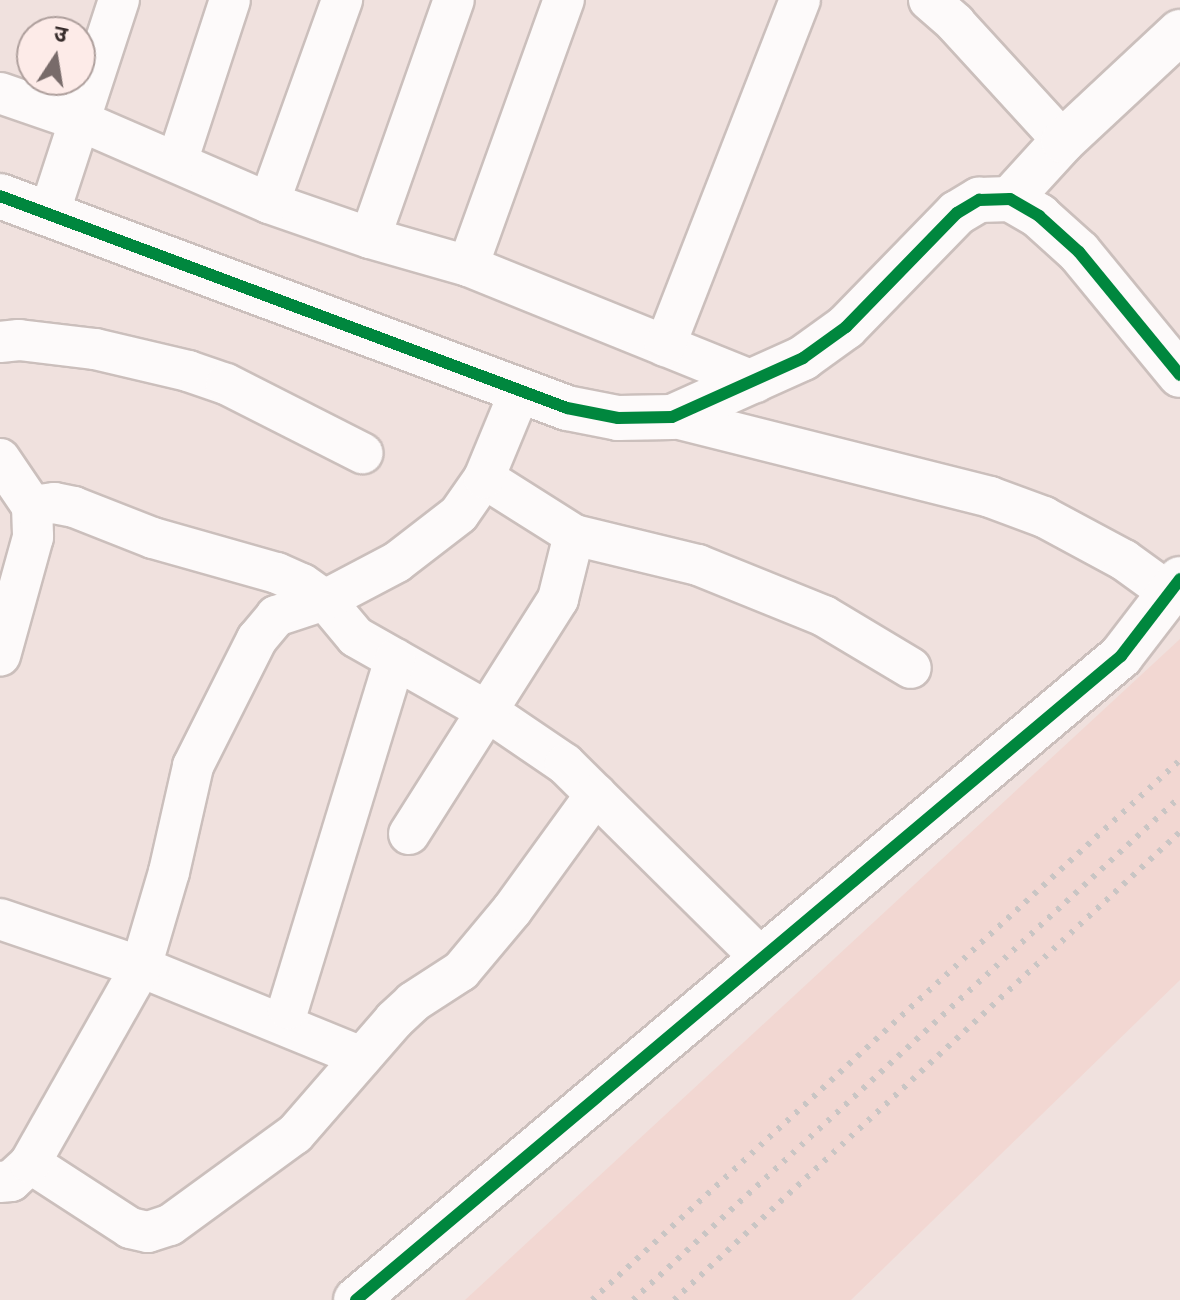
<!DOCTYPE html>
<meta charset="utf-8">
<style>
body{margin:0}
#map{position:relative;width:1180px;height:1300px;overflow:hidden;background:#f0e1de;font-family:"Times New Roman","Noto Sans Devanagari",serif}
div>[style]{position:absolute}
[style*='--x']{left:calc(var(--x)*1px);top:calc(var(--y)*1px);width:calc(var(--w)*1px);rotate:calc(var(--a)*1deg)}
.built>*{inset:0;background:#f2d7d2}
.roads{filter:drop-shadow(2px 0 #cbbfbc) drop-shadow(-2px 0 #cbbfbc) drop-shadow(0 2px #cbbfbc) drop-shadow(0 -2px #cbbfbc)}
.minor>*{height:40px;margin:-20px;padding:0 20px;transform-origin:20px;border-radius:20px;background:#fdfafa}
.tertiary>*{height:44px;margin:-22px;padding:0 22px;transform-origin:22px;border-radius:22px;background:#fdfafa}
.rail>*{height:6px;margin-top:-3px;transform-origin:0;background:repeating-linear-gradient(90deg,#c9c5c4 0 4px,transparent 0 12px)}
.cycleway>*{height:12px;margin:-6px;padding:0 6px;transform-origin:6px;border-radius:6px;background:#00873e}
span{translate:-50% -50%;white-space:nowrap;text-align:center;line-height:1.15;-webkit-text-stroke:7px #fdebe8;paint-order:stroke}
.north{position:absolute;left:16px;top:16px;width:80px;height:80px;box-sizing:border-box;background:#fdebe8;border:2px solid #ae9f9c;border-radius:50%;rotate:12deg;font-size:22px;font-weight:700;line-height:32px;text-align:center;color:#372c2b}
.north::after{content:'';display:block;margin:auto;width:28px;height:36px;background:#786b6a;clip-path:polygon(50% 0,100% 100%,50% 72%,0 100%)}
</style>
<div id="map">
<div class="built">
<i style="clip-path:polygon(1180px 639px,1180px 980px,851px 1300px,465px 1300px)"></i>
</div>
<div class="roads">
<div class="minor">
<i style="--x:929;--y:0;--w:35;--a:41"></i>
<i style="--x:955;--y:23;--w:160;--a:47.5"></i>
<i style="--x:0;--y:93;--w:83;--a:19.1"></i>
<i style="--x:78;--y:120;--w:208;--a:23.5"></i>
<i style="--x:269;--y:203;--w:107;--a:19.1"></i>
<i style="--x:370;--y:238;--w:102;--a:15.9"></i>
<i style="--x:468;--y:266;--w:310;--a:22"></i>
<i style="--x:177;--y:162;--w:170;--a:-71.9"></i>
<i style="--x:269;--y:203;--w:216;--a:-70.2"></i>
<i style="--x:49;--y:214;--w:225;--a:-71.9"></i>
<i style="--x:370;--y:238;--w:252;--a:-70.6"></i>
<i style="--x:468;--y:266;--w:283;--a:-70.2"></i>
<i style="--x:0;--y:342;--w:19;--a:-6"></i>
<i style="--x:19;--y:340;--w:77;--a:6.8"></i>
<i style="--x:95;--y:349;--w:96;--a:13.3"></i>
<i style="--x:188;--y:371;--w:40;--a:18.9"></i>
<i style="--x:226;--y:384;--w:153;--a:26.9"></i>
<i style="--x:665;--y:346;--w:371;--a:-68.7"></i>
<i style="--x:672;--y:417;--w:328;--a:14.1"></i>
<i style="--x:990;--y:497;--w:58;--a:20.3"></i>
<i style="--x:1044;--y:517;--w:91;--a:28.3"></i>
<i style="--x:1124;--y:560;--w:58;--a:35.9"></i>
<i style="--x:0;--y:459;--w:57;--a:55.8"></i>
<i style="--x:32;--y:506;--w:31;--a:88"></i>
<i style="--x:33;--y:537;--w:123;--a:105.5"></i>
<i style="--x:484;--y:478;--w:107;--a:32.3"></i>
<i style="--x:574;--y:535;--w:128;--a:13.6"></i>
<i style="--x:698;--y:565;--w:136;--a:22"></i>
<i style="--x:824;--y:616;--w:101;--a:30.9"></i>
<i style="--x:32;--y:506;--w:22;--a:-8"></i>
<i style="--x:54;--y:503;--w:20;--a:11"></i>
<i style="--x:74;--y:507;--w:85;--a:21.4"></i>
<i style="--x:153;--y:538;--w:129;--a:15.8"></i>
<i style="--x:277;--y:573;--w:27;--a:24"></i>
<i style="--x:302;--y:584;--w:28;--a:35"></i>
<i style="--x:325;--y:600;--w:48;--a:50"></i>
<i style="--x:356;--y:637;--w:150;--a:29.5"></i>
<i style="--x:487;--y:711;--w:94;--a:34.2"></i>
<i style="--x:565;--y:764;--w:276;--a:44.7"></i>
<i style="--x:409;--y:834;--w:278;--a:-57.6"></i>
<i style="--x:558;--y:599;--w:66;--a:-76"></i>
<i style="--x:0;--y:919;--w:149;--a:18.8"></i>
<i style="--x:141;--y:967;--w:238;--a:22.2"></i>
<i style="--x:288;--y:1009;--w:366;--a:-73"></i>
<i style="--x:30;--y:1163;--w:119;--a:33"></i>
<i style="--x:130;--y:1228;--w:18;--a:13"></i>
<i style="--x:148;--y:1232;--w:23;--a:-18"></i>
<i style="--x:170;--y:1225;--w:155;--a:-36.1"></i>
<i style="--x:295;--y:1134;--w:151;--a:-49"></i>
<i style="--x:394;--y:1020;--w:26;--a:-43"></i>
<i style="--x:413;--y:1002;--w:57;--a:-32.9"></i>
<i style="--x:461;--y:971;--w:80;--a:-50.1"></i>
<i style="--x:512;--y:910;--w:143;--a:-54.1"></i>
<i style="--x:0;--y:1182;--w:11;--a:-5"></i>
<i style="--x:11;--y:1181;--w:26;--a:-43"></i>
<i style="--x:30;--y:1163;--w:225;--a:-60.5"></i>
<i style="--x:141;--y:967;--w:99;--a:-73.6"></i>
<i style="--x:169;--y:872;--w:109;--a:-77.2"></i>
<i style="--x:193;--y:766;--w:142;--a:-63.3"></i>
<i style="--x:257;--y:639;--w:30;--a:-50"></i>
<i style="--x:276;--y:616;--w:52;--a:-18.1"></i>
<i style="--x:325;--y:600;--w:81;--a:-27.8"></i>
<i style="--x:397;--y:562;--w:78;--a:-37.7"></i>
<i style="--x:459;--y:514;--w:44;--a:-55.2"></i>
<i style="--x:484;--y:478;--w:94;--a:-67.5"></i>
</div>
<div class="tertiary">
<i style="--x:0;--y:196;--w:605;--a:20.5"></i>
<i style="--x:567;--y:408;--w:52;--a:11.1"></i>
<i style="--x:618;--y:418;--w:54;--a:-1.1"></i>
<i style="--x:672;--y:417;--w:144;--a:-24.2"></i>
<i style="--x:803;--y:358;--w:53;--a:-35.8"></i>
<i style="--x:846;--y:327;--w:159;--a:-45.8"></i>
<i style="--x:957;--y:213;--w:26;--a:-31"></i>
<i style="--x:979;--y:200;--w:31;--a:-2"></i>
<i style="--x:1010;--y:199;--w:34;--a:30"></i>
<i style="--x:1039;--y:216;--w:54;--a:42"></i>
<i style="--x:1079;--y:252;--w:159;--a:50.6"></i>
<i style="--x:1010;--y:199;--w:79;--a:-47.6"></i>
<i style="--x:1063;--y:141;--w:160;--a:-43"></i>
<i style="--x:356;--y:1300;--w:1000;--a:-40.09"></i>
<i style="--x:1121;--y:656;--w:97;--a:-52.5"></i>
</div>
</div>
<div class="rail">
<i style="--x:592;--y:1300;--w:798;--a:-42.56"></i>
<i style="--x:633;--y:1300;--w:743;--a:-42.6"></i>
<i style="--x:674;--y:1300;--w:689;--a:-42.77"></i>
</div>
<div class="cycleway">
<i style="--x:0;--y:196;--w:605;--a:20.5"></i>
<i style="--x:567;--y:408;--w:52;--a:11.1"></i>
<i style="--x:618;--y:418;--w:54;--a:-1.1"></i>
<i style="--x:672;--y:417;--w:144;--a:-24.2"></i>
<i style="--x:803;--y:358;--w:53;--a:-35.8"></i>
<i style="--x:846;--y:327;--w:159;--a:-45.8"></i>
<i style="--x:957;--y:213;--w:26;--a:-31"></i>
<i style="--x:979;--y:200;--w:31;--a:-2"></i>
<i style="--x:1010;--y:199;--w:34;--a:30"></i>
<i style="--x:1039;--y:216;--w:54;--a:42"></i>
<i style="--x:1079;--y:252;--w:159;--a:50.6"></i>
<i style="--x:356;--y:1300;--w:1000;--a:-40.09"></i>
<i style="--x:1121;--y:656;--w:97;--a:-52.5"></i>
</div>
<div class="north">उ</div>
</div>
